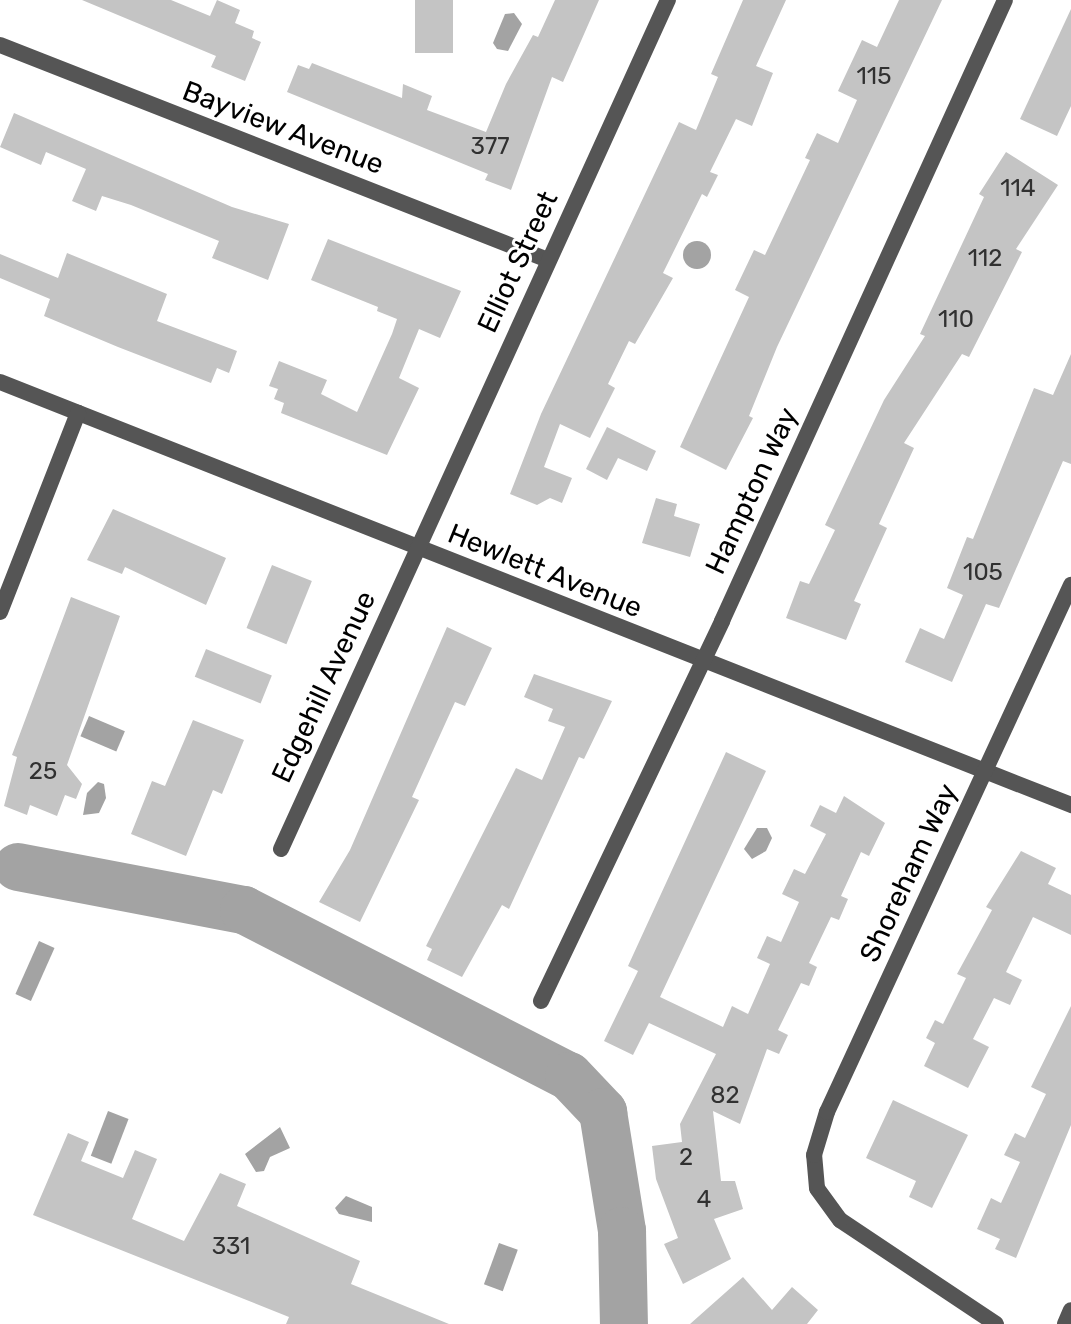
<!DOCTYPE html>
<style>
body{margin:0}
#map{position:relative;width:1071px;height:1324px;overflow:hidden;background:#fff;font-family:Rubik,sans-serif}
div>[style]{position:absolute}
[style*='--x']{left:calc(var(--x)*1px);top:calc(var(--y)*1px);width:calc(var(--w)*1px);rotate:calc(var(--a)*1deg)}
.water>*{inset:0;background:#a3a3a3;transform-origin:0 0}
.round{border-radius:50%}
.river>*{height:48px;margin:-24px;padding:0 24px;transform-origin:24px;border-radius:24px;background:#a3a3a3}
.building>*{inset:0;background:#c4c4c4;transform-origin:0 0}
.minor>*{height:16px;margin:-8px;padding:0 8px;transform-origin:8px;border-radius:8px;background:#555}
span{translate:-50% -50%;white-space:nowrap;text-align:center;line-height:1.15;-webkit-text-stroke:6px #fff;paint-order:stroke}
.number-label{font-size:24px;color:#313131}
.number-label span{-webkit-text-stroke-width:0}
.street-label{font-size:28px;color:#000}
</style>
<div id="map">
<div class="water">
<i style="clip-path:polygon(514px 13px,522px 24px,508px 51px,497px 49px,493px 43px,505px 14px)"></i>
<i class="round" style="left:683px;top:241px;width:28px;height:28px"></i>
<i style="left:89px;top:716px;width:39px;height:22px;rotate:23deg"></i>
<i style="clip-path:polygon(98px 782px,104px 784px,106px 798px,99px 813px,83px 815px,87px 793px)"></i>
<i style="clip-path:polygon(757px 828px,767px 828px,772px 838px,766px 851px,752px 859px,744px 849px)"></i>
<i style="left:39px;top:941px;width:17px;height:58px;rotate:24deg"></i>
<i style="left:108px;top:1111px;width:22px;height:48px;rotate:21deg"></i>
<i style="clip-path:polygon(280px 1127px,290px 1148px,270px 1157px,264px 1171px,256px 1172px,245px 1154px)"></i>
<i style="clip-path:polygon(346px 1196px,372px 1207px,372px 1222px,339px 1214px,335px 1208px)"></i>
<i style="left:499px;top:1243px;width:20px;height:44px;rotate:20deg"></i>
</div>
<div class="river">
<i style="--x:18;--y:867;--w:230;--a:10.8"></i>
<i style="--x:244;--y:910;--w:365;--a:27.1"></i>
<i style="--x:569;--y:1076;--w:50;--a:46.6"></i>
<i style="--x:603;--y:1112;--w:121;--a:80.9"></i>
<i style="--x:622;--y:1231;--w:93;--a:88.8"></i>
</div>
<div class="building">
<i style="clip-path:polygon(82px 0,171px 0,210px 16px,217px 0,240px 10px,235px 23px,254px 31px,252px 38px,261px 42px,245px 81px,211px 67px,216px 56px)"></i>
<i style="left:415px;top:0;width:38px;height:53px"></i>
<i style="clip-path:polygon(555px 0,599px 0,563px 82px,552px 77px,511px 190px,485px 180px,488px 174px,287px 92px,298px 65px,309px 69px,312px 63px,402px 98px,403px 84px,432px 96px,427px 110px,486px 132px,506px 84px,533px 35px,538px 37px)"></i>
<i style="clip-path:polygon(743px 0,786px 0,756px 66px,773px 73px,752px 126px,736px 119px,710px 172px,718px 175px,707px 197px,702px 194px,663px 273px,673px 278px,635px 344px,629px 341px,608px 384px,615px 388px,590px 438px,560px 424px,544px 467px,572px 478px,562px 503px,550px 498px,537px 505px,510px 494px,541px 414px,679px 122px,696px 130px,718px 77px,711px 74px)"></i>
<i style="clip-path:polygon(899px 0,942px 0,777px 347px,749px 416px,753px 418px,726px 470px,680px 447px,749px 297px,735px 290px,754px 250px,765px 255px,810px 160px,805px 158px,817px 133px,838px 143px,857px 100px,838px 91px,862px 40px,877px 47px)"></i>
<i style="clip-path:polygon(1071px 9px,1071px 106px,1057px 136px,1020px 119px)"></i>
<i style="clip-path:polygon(14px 113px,232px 207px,289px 224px,268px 280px,212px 258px,219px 241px,131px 205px,102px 196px,96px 211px,72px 201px,86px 169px,46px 152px,41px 165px,0 147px)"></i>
<i style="clip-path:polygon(1006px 152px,1058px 185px,1016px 249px,1022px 252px,969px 357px,962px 354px,904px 443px,914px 448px,879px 524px,887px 528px,854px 601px,861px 604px,846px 640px,786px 618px,800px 581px,809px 584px,835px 530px,825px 525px,884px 400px,925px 336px,920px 334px,984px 197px,979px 194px)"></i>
<i style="clip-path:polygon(328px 239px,461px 291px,440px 338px,419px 329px,399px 378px,419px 388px,387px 455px,281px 413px,284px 403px,274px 399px,278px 389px,269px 386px,279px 361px,327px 380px,321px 394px,357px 412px,392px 334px,397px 319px,377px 311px,378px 307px,311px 280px)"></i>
<i style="clip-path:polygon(67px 253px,167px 294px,157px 321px,237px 351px,229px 373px,217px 368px,211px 383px,118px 347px,44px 316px,50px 299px,0 278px,0 254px,58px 278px)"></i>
<i style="clip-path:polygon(1071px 354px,1071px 464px,1063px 461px,999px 608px,986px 604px,952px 682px,905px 662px,920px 628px,944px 639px,963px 595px,947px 588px,967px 537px,973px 539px,1034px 388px,1053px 395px)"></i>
<i style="clip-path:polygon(607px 427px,656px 451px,647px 471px,618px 458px,607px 480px,586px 469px)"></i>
<i style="clip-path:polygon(656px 498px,677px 504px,674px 516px,700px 524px,690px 557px,642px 543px)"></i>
<i style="clip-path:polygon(113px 509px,226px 558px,206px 605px,125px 567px,122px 574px,87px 560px)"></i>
<i style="left:272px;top:565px;width:43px;height:68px;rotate:22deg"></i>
<i style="clip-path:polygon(71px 597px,120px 616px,67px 765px,82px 784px,76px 799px,65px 795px,57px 816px,30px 805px,27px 815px,4px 806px,17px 757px,12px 755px)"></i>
<i style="clip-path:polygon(447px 627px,492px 648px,465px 706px,455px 702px,412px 797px,419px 800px,360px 922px,319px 902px,350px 850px)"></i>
<i style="left:206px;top:649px;width:71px;height:30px;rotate:22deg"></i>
<i style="clip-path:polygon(534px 674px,612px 701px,584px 759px,579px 757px,509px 909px,502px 905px,462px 977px,427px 960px,432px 949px,426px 946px,516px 768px,542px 780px,565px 727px,548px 721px,553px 709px,524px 697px)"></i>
<i style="clip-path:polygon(193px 720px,244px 740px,222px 794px,213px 790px,186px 856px,131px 834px,152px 781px,165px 786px)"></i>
<i style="clip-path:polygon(726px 752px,766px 771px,660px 997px,723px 1027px,732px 1006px,748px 1014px,770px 964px,757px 958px,767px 936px,781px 942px,799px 902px,782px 894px,794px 869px,805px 874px,826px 834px,810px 826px,820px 805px,836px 813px,844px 796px,885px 823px,869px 856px,861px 852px,841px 896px,848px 899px,839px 920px,831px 917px,809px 963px,817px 967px,809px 986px,801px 983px,778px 1030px,788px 1035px,779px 1054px,767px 1049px,740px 1124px,713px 1111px,721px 1181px,735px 1181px,743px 1209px,714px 1219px,731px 1259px,683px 1284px,664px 1244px,678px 1238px,656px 1179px,652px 1146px,682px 1142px,680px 1124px,716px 1054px,649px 1023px,633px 1055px,604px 1041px,638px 971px,628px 966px)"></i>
<i style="clip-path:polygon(1021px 851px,1056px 868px,1048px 884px,1071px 895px,1071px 935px,1033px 917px,1006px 972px,1022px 980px,1010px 1005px,994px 998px,973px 1039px,989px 1047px,968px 1088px,924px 1066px,935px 1043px,926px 1038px,935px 1020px,943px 1024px,966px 978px,957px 974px,992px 910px,986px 907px)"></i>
<i style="clip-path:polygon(1071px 1006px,1071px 1125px,1016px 1258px,995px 1249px,1000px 1239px,977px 1229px,991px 1198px,1001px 1203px,1020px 1162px,1004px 1155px,1015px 1133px,1025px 1138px,1046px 1094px,1031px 1087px)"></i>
<i style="clip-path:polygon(893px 1100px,968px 1135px,932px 1208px,909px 1197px,916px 1181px,866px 1158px)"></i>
<i style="clip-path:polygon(68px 1133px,89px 1142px,81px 1161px,123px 1178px,135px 1150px,157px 1159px,132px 1219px,184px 1241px,220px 1173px,246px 1184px,237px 1206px,360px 1261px,351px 1284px,449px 1324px,286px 1324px,289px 1317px,33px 1215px)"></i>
<i style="clip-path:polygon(743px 1277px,772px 1310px,792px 1287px,818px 1310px,807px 1324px,690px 1324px)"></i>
</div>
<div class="minor">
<i style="--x:0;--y:45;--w:589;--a:21.42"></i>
<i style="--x:0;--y:382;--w:1152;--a:21.55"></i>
<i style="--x:0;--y:612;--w:214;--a:-68.6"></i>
<i style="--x:281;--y:849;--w:933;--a:-65.5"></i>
<i style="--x:541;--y:1001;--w:421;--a:-64.5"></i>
<i style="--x:722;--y:621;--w:682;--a:-65.5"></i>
<i style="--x:996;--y:1324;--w:187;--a:-146.3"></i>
<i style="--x:840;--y:1220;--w:39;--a:-126"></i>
<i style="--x:817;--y:1188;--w:33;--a:-95"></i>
<i style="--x:814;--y:1155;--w:45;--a:-73.2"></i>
<i style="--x:827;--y:1112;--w:581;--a:-65.16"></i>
<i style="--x:1065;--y:1324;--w:15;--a:-67"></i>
</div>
<div class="number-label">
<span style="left:874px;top:77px">115</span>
<span style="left:490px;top:147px">377</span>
<span style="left:1018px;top:189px">114</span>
<span style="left:985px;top:259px">112</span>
<span style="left:956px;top:320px">110</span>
<span style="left:983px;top:573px">105</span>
<span style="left:43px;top:772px">25</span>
<span style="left:725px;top:1096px">82</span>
<span style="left:686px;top:1158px">2</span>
<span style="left:704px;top:1200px">4</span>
<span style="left:231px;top:1247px">331</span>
</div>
<div class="street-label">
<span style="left:283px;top:128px;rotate:21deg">Bayview Avenue</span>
<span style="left:518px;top:262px;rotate:-65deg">Elliot Street</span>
<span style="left:752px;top:491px;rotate:-65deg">Hampton Way</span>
<span style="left:545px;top:571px;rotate:22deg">Hewlett Avenue</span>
<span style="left:324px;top:687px;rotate:-65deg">Edgehill Avenue</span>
<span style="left:909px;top:873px;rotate:-65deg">Shoreham Way</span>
</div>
</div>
